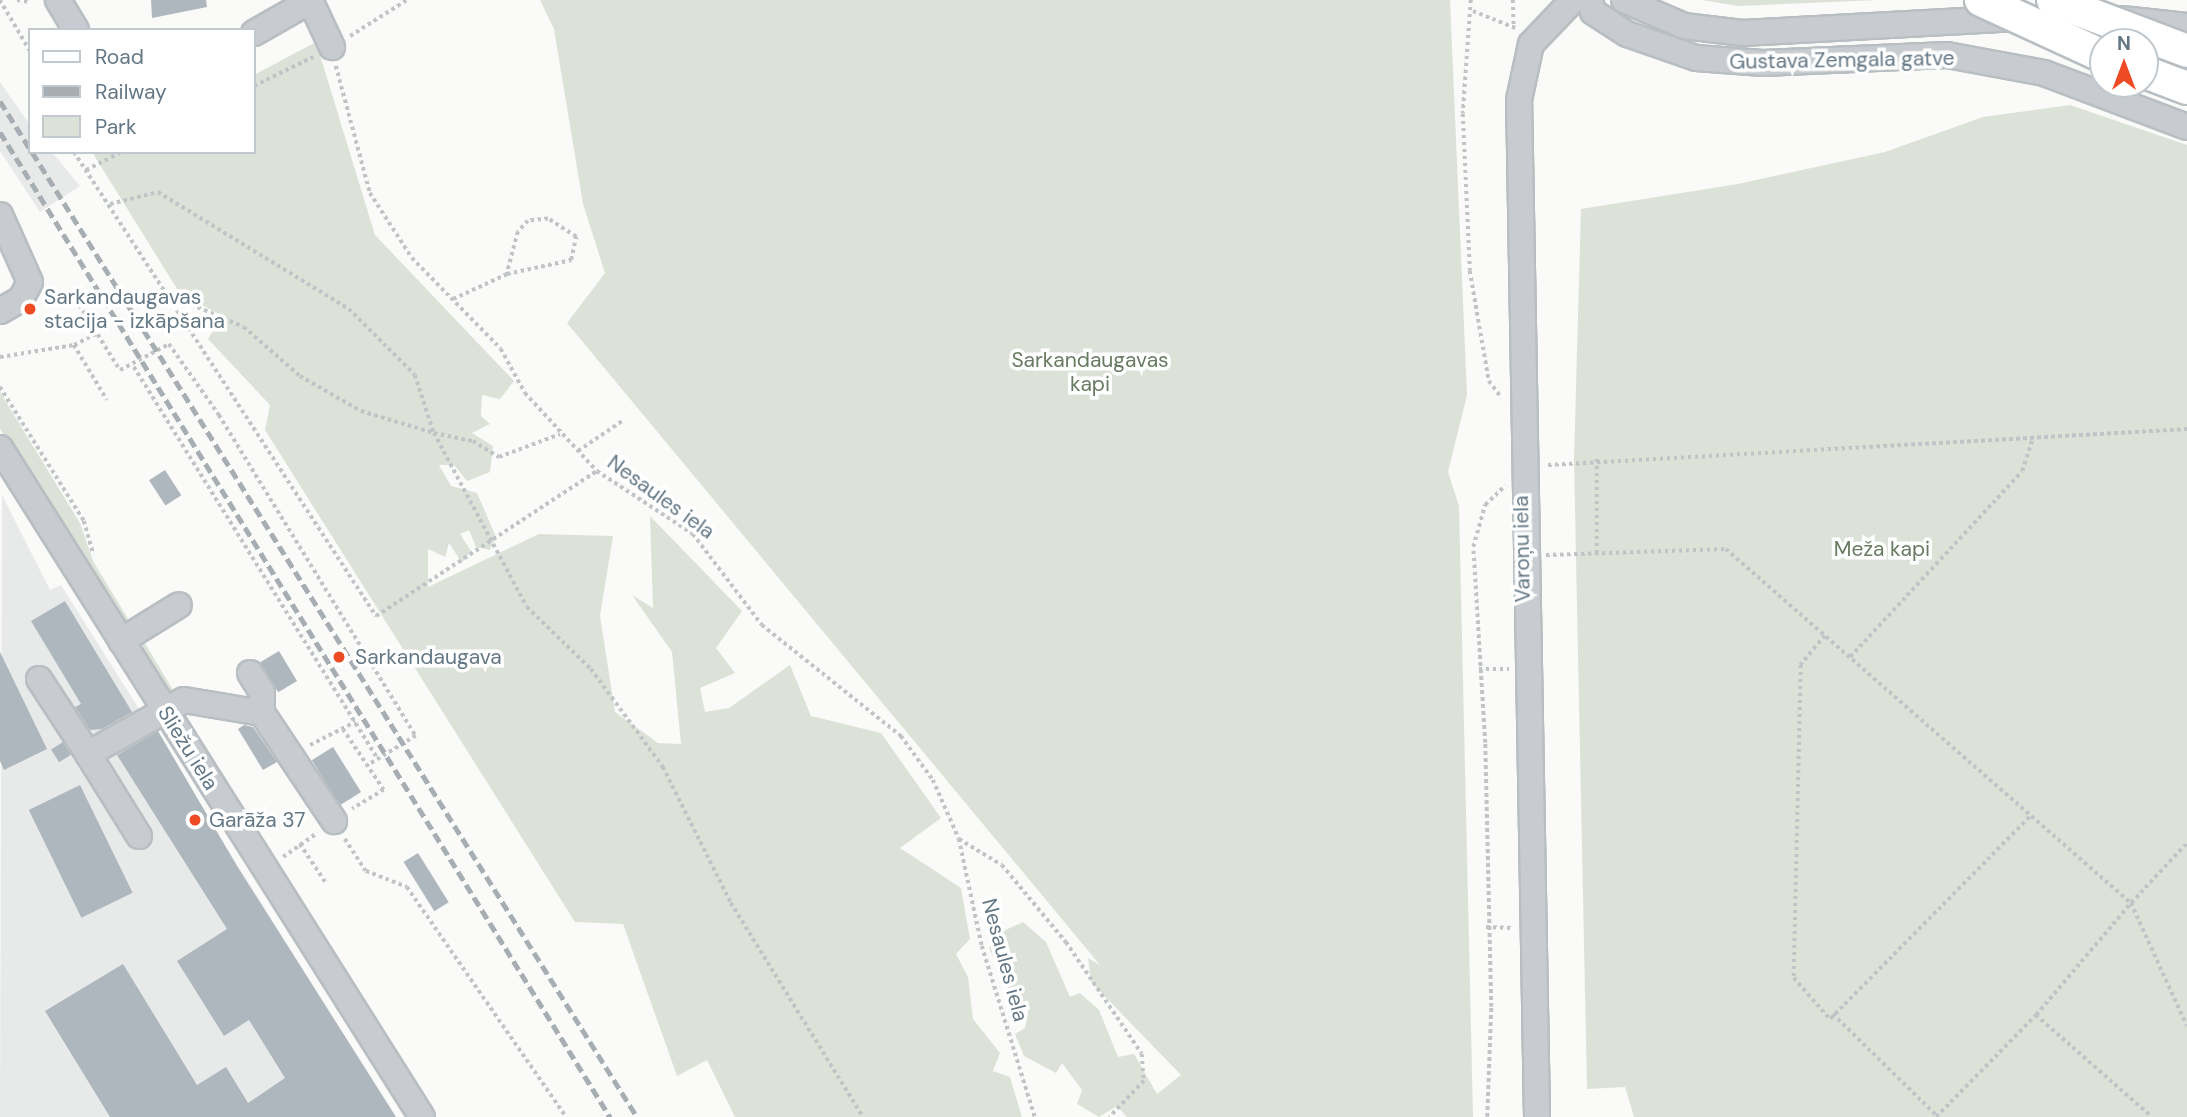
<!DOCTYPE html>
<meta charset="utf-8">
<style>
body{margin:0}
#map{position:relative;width:2187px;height:1117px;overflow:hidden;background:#fafaf8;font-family:"DM Sans",sans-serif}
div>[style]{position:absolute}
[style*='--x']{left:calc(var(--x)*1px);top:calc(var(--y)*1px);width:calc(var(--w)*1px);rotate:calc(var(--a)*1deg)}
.built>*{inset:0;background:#e8e9e9}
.green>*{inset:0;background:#dce2d8;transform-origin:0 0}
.building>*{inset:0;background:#aeb7bd;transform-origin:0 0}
.path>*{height:3.5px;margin-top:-1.75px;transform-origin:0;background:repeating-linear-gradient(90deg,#c1c4c6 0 3.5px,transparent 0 7px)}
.roads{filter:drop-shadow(2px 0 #b8bec2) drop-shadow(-2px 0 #b8bec2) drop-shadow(0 2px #b8bec2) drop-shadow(0 -2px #b8bec2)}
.minor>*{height:24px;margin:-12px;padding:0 12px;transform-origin:12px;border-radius:12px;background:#c8ccd0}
.major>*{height:32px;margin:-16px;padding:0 16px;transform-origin:16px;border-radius:16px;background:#fff}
.rail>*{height:5px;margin-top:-2.5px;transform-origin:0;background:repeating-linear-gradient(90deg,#a6aeb3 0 10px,transparent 0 15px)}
.bridges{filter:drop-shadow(2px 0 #b8bec2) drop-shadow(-2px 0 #b8bec2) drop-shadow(0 2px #b8bec2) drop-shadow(0 -2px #b8bec2)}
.major-bridge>*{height:32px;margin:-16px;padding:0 16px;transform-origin:16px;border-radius:16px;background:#fff}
.dots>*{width:19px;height:19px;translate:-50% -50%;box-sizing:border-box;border:4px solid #fff;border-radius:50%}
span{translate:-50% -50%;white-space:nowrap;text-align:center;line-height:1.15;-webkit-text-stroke:7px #fff;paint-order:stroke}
.street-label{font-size:21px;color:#637785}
.poi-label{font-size:21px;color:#637785}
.left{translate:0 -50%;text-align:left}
.park-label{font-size:21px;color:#687b62}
.legend{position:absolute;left:28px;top:28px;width:228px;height:126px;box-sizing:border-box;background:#fff;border:2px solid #c1c9ce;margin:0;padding:9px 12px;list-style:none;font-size:21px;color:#637785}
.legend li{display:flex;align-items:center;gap:14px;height:35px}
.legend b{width:35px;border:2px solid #c1c9ce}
.north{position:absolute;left:2089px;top:28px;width:70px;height:70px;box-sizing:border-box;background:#fff;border:2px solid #c1c9ce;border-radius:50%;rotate:0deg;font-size:19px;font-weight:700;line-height:28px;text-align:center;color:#637785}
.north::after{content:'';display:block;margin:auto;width:24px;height:32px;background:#ee4a23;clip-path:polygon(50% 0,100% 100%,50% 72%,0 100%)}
</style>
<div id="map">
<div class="built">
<i style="clip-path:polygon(0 82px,30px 125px,30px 152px,52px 152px,80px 186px,40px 212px,0 151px)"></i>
<i style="clip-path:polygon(2px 495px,50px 590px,61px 585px,396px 1117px,0 1117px)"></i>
</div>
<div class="green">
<i style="clip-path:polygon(540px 0,1450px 0,1467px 395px,1448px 472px,1459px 506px,1473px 1117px,1127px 1117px,1117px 1106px,1099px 1117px,1077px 1104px,1082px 1090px,1062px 1063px,1056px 1073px,1024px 1056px,1015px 1034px,1025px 1028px,1029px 1007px,1017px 1007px,989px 948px,999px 933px,1023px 922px,1046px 942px,1070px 997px,1080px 993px,1099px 1010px,1118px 1057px,1134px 1054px,1157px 1094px,1181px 1075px,1091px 982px,1088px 958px,1100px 965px,567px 323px,605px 273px,583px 204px,554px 29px)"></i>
<i style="clip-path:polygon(1702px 0,1878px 0,1738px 6px)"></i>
<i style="clip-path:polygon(316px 42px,375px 235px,514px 381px,500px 399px,482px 395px,481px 416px,490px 424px,472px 433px,493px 446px,490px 472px,467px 481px,454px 465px,439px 465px,451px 486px,477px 493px,496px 537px,490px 550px,476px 547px,469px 530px,460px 534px,471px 551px,462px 563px,449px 543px,445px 557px,428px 549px,428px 587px,539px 534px,613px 536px,600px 616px,615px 712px,658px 743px,681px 744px,672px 652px,632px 595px,653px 608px,650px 516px,742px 611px,716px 648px,735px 673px,700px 688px,705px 712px,729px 708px,790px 665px,811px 716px,881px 733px,941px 818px,900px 848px,961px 888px,970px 939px,956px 954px,968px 977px,973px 1019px,1000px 1053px,993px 1071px,1010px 1077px,1022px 1117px,735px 1117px,707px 1060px,677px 1076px,623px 924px,575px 922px,265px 430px,270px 405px,208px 339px,222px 316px,179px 292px,92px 152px,254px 152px,254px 75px)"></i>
<i style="clip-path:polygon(2070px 105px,2187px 145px,2187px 1117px,1634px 1117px,1625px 1087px,1587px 1089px,1574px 460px,1581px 209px,1738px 184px,1885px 152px,1983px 117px)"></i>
<i style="clip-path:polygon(0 392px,80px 523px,93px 561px,130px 622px,125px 625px,0 429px)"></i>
<i style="left:143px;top:640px;width:63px;height:7px;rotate:59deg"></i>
</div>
<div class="building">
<i style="clip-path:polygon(151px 0,206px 0,207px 7px,152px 18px)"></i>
<i style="left:165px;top:470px;width:30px;height:19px;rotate:57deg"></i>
<i style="clip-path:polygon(65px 601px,132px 712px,102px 729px,90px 730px,75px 707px,81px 704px,31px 621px)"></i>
<i style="left:279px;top:651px;width:35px;height:22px;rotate:59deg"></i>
<i style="clip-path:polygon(0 652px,47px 749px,4px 770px,0 761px)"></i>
<i style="clip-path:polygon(244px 725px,253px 727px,277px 762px,263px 770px,238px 729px)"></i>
<i style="clip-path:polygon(158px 731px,237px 866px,396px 1117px,110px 1117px,45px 1011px,123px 964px,197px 1085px,226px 1067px,248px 1103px,285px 1078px,249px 1020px,224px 1036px,177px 961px,227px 929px,117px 755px)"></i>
<i style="left:63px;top:742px;width:15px;height:14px;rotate:58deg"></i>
<i style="left:333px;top:747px;width:53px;height:25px;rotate:58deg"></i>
<i style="left:80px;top:785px;width:120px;height:57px;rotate:64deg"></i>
<i style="left:418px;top:853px;width:58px;height:17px;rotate:58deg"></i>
</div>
<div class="path">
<i style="--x:0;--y:0;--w:59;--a:59.5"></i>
<i style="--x:17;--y:0;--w:13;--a:9"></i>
<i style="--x:1471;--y:0;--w:114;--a:94"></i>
<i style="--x:1463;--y:114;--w:157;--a:87.4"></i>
<i style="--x:1470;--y:271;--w:112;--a:80.2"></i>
<i style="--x:1489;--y:381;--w:21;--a:53"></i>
<i style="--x:1513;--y:0;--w:26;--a:88"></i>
<i style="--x:1473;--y:11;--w:48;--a:21.8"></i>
<i style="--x:350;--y:36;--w:67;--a:-32.3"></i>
<i style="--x:336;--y:66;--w:131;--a:75"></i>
<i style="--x:370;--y:193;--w:77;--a:57.1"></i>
<i style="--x:412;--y:258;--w:127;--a:45.6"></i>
<i style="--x:501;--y:349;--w:50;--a:61.4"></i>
<i style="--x:525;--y:393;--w:106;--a:47.3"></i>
<i style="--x:597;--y:471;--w:115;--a:33.3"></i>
<i style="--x:693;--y:534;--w:114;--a:52.8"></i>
<i style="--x:762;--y:625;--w:178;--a:38.6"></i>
<i style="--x:901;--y:736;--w:54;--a:54"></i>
<i style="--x:933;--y:780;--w:64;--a:66.2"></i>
<i style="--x:959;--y:839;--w:109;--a:77.9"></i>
<i style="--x:982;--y:946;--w:179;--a:72.8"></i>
<i style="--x:254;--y:86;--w:66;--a:-26.2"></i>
<i style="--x:74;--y:152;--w:554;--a:56.94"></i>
<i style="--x:376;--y:616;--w:264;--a:-33.3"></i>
<i style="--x:86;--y:170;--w:39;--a:-27"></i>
<i style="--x:110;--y:204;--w:49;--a:-14"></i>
<i style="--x:158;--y:192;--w:224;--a:31.5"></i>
<i style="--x:349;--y:309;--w:93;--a:45"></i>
<i style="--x:415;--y:375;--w:61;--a:71.9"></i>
<i style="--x:434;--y:433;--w:40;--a:12"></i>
<i style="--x:473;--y:441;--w:31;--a:32"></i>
<i style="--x:499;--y:457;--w:65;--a:-20.7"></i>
<i style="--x:172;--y:296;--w:78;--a:23.3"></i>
<i style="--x:244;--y:327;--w:74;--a:41.2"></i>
<i style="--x:300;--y:376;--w:70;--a:29.8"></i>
<i style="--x:361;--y:411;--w:76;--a:16.8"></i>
<i style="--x:434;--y:433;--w:197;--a:61.9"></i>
<i style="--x:527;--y:607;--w:89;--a:44.1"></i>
<i style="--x:591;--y:669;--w:122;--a:53.7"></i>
<i style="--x:663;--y:767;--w:152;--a:63.4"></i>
<i style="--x:731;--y:903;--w:251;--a:58.3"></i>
<i style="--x:453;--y:299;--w:60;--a:-24.8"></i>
<i style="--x:507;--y:274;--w:66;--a:-12.3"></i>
<i style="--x:571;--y:260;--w:24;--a:-78"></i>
<i style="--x:576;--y:237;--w:33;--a:-147"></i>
<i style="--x:548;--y:219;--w:20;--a:174"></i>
<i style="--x:528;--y:221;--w:15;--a:132"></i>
<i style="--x:518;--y:232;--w:43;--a:104.7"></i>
<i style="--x:44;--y:304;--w:30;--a:-21"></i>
<i style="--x:72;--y:293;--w:91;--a:58.1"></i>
<i style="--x:120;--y:370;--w:55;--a:-28"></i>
<i style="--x:169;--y:344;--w:87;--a:54.8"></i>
<i style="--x:219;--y:415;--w:377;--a:58.5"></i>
<i style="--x:416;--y:736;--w:57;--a:148.5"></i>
<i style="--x:74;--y:345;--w:64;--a:59"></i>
<i style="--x:0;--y:357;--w:75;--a:-9.2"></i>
<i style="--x:74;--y:345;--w:25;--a:-27"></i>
<i style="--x:134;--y:367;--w:462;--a:58.1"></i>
<i style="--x:0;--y:387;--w:158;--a:57.9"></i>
<i style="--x:84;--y:521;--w:35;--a:74"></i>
<i style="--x:578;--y:451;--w:53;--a:-34.3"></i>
<i style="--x:1597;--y:459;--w:94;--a:90"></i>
<i style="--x:1548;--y:465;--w:640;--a:-3.22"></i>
<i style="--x:1546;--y:555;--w:180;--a:-1.9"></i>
<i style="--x:1726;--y:549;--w:538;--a:41.16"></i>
<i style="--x:2131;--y:903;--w:82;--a:-47"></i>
<i style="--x:1825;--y:636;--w:38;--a:130"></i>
<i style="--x:1801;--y:665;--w:313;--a:91.3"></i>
<i style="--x:1794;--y:978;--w:55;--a:48.7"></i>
<i style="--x:1830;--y:1019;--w:286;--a:-45.4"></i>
<i style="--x:1850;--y:657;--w:253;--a:-47.2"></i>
<i style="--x:2022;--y:471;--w:33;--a:-72"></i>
<i style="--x:1479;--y:669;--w:30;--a:0"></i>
<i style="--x:343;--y:729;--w:73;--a:56.1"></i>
<i style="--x:384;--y:790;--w:37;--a:149"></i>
<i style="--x:310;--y:745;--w:51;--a:-27.1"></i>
<i style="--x:345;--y:839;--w:38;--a:57"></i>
<i style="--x:366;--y:871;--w:44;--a:21.3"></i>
<i style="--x:407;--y:887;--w:280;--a:55.3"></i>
<i style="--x:959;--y:839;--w:50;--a:31.2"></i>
<i style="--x:1002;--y:865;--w:100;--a:50.3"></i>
<i style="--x:1066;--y:942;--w:135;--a:55.8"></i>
<i style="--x:1142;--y:1054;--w:27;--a:86"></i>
<i style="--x:1144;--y:1081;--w:50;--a:133.4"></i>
<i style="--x:300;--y:844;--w:47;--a:56.3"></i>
<i style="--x:283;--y:857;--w:42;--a:-35.2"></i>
<i style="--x:1486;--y:927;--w:26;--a:2"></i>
<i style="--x:1833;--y:1014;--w:146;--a:44.4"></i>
<i style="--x:2036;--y:1015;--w:154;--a:41.3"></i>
<i style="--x:1487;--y:1117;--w:110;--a:-87.9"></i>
<i style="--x:1491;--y:1007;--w:264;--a:-91.3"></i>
<i style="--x:1485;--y:743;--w:196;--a:-93.5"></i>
<i style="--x:1473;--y:547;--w:44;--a:-74.1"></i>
<i style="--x:1485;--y:505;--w:28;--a:-44"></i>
<i style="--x:1936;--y:1117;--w:143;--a:-45.6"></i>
<i style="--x:2036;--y:1015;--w:147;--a:-49.7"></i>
<i style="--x:2131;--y:903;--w:135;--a:65.5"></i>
</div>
<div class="roads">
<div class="minor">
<i style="--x:58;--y:0;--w:35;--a:59"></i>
<i style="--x:310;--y:0;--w:52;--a:64.9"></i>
<i style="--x:1590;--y:0;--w:12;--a:76"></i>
<i style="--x:1593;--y:12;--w:40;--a:32.9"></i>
<i style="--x:1627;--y:34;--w:73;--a:19.2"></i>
<i style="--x:1696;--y:58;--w:67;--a:4.3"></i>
<i style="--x:1763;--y:63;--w:184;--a:-2.5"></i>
<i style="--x:1947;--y:55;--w:99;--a:10.5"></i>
<i style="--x:2044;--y:73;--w:153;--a:20.7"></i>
<i style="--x:1624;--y:0;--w:65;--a:23.4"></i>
<i style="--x:1684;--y:26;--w:59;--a:6.8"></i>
<i style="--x:1743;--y:33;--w:276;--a:-3.1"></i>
<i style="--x:2122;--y:19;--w:65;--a:6.1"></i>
<i style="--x:254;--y:33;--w:64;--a:-29.7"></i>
<i style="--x:0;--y:215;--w:73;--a:65.9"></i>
<i style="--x:30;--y:282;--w:19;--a:118"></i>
<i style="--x:21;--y:299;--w:24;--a:150"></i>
<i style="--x:0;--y:448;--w:791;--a:57.76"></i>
<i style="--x:121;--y:641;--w:68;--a:-31.8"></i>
<i style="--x:250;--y:673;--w:22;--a:58"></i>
<i style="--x:262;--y:692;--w:21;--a:90"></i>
<i style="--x:262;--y:713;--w:130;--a:56.3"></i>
<i style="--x:39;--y:679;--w:90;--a:56.8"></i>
<i style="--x:139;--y:836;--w:97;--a:-121.9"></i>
<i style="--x:88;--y:754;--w:110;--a:-29.4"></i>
<i style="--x:184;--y:700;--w:79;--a:9.5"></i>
<i style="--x:1537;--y:1117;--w:1017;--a:-91.01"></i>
<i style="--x:1519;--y:100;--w:57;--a:-77.9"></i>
<i style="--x:1531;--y:44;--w:61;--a:-46.3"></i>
</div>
<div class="major">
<i style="--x:2145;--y:72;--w:45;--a:20.9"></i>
</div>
</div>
<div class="rail">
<i style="--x:0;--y:101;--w:57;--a:58"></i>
<i style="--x:0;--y:132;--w:1159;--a:58.23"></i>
<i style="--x:32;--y:152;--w:1139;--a:57.91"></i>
</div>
<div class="bridges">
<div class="major-bridge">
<i style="--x:1981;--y:0;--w:134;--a:24.7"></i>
<i style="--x:2053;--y:0;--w:143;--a:20.8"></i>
</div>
</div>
<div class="dots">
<i style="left:30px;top:309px;background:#ee4a23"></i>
<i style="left:339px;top:657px;background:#ee4a23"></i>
<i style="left:195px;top:820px;background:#ee4a23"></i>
</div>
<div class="street-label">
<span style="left:1842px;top:60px;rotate:-1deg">Gustava Zemgala gatve</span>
<span style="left:661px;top:497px;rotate:36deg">Nesaules iela</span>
<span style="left:1522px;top:549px;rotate:-91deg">Varoņu iela</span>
<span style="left:188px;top:748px;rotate:58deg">Sliežu iela</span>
<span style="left:1005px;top:960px;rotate:75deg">Nesaules iela</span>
</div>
<div class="poi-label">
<span class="left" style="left:44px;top:309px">Sarkandaugavas<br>stacija - izkāpšana</span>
<span class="left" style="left:355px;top:657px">Sarkandaugava</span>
<span class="left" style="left:209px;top:820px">Garāža 37</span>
</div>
<div class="park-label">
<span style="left:1090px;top:372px">Sarkandaugavas<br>kapi</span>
<span style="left:1882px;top:549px">Meža kapi</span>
</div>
<ul class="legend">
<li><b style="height:9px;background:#fff"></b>Road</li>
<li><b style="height:9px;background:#a6aeb3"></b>Railway</li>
<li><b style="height:19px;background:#dce2d8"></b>Park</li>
</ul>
<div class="north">N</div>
</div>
